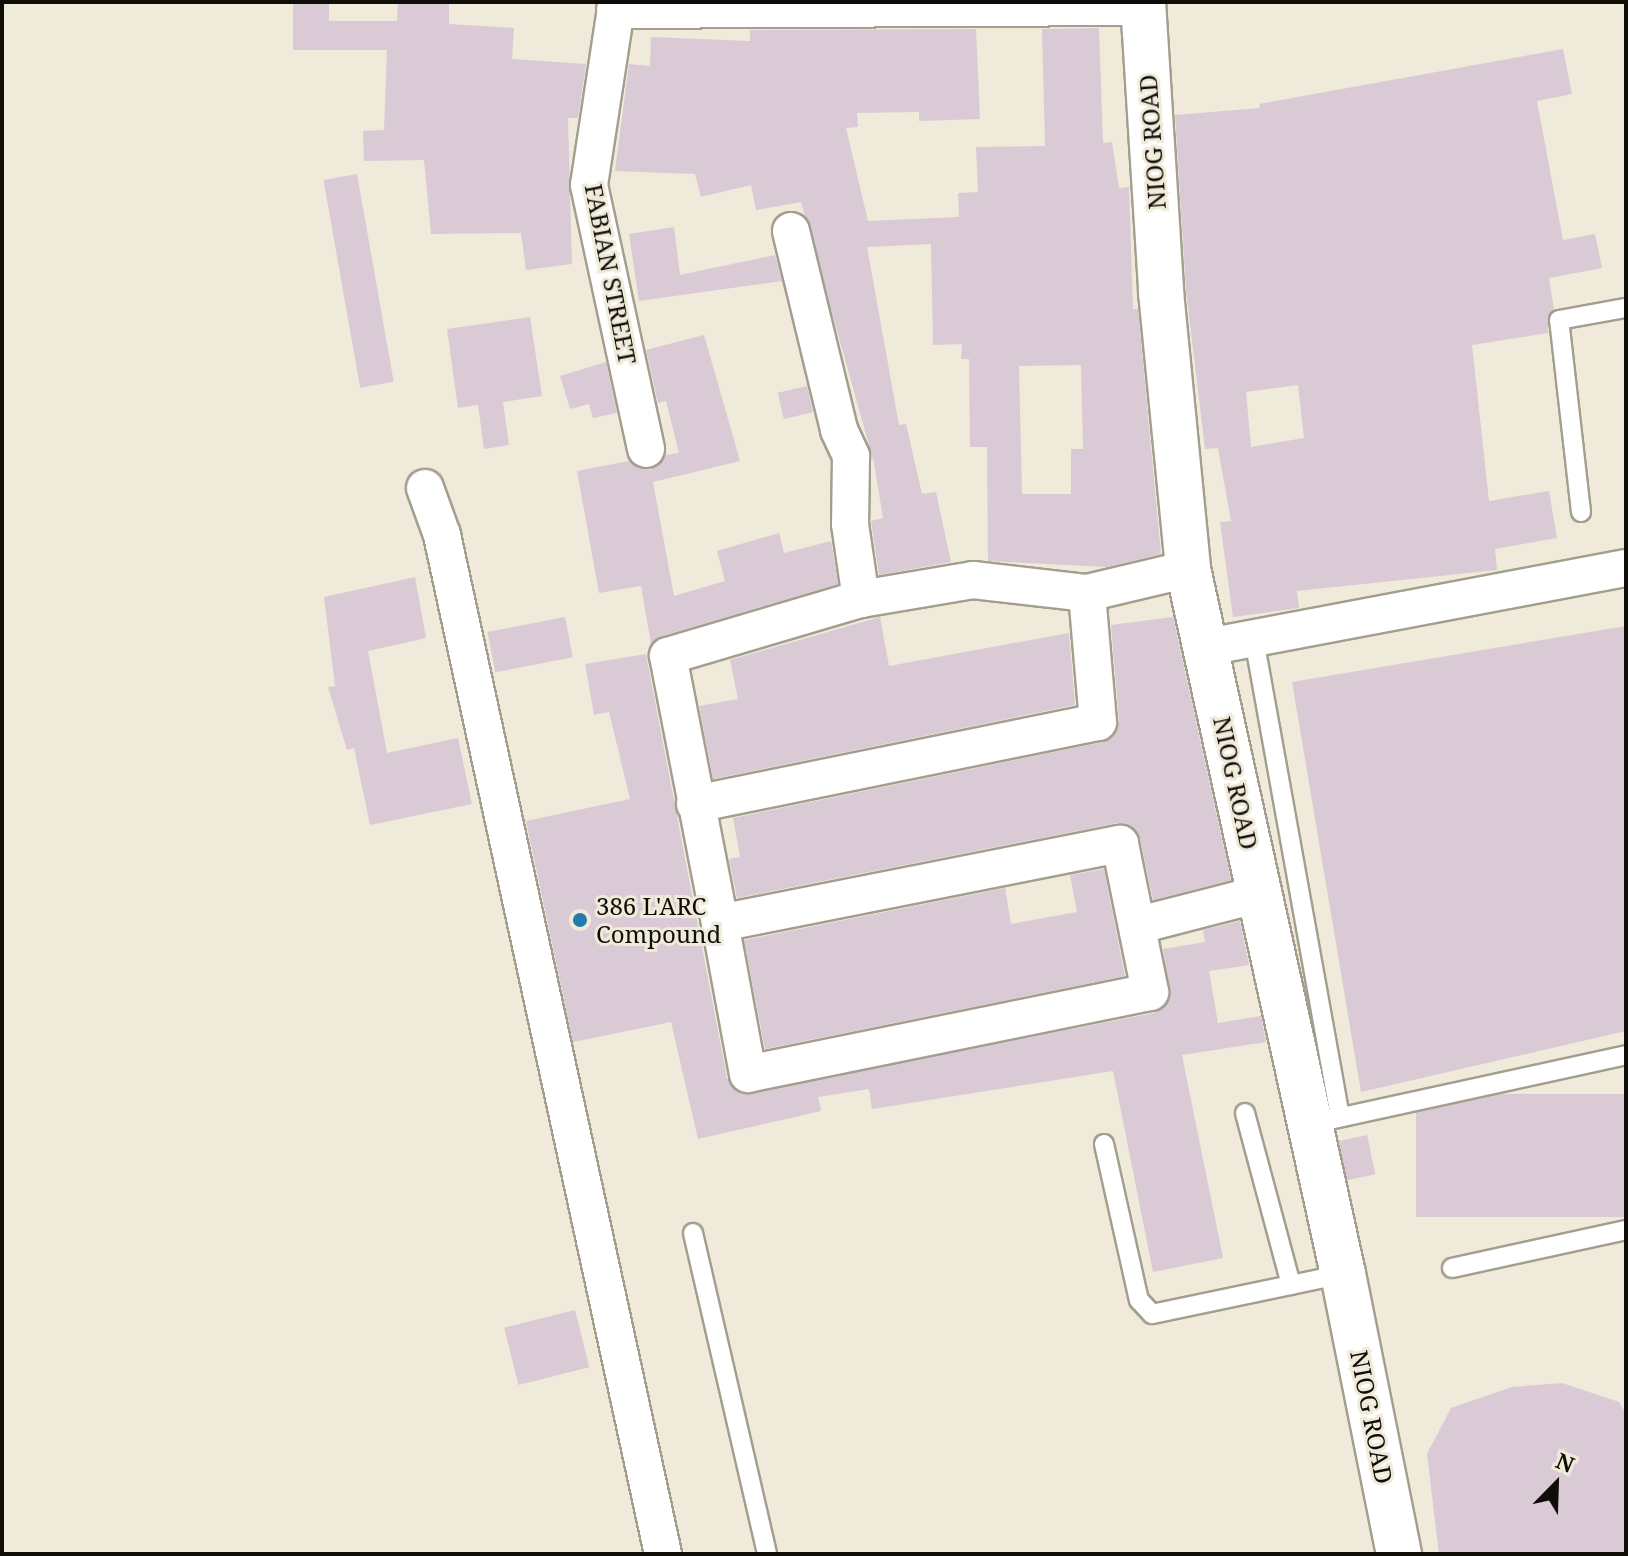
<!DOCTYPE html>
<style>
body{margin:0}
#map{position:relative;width:1628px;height:1556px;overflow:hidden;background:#efead9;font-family:"Noto Serif",serif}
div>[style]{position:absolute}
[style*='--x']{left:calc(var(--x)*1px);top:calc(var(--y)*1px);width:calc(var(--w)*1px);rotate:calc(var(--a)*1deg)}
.building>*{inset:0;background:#dacad6;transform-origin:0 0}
.roads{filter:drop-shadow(2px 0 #a39e8e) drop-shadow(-2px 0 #a39e8e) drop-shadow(0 2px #a39e8e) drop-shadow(0 -2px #a39e8e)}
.lane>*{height:18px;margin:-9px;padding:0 9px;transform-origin:9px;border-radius:9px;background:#fff}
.street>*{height:36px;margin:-18px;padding:0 18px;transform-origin:18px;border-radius:18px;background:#fff}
.secondary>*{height:44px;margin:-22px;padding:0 22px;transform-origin:22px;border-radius:22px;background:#fff}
.dots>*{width:22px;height:22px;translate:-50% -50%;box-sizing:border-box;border:4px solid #efead9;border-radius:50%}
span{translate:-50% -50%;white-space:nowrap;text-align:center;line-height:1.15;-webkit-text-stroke:6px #efead9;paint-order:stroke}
.street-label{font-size:24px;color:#0f0d08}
.poi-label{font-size:24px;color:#0f0d08}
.left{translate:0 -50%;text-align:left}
.frame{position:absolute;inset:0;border:4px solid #0f0d08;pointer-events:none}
.north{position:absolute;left:1516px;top:1444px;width:80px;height:80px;-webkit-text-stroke:6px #efead9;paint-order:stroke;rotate:23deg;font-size:22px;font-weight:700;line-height:32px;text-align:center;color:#0f0d08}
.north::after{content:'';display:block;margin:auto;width:28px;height:36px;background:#0f0d08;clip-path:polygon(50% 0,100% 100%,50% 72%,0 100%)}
</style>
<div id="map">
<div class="building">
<i style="clip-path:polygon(293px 2px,329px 2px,329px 21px,397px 21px,398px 2px,449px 2px,449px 24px,514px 28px,512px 59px,586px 64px,578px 118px,568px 118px,572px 264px,526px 270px,521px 233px,431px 234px,424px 160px,364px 161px,363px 131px,384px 130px,387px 50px,293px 50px)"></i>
<i style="clip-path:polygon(evenodd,1099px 28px,1103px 143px,1112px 142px,1119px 188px,1129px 187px,1133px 309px,1138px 309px,1161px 554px,1107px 567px,988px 561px,987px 447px,970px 447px,969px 359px,961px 359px,962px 344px,933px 345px,931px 244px,867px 247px,899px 425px,906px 424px,922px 494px,936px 492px,951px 562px,879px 575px,871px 521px,883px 518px,874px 463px,801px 202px,756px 210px,751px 185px,701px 197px,695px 174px,615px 171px,629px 64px,650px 66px,651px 37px,750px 41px,750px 30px,976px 29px,980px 119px,919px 121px,919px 112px,857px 113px,858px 127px,846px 128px,868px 221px,959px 217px,958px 193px,978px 192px,976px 147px,1045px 146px,1042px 29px,1099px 28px,1081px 365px,1083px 449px,1071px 449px,1071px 494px,1022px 494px,1019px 366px,1081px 365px)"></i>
<i style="clip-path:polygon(evenodd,1563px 49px,1572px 94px,1537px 101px,1563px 240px,1595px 234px,1602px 268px,1549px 278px,1554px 309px,1548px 316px,1548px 333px,1472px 345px,1489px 501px,1549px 491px,1557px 538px,1495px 549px,1497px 570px,1297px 591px,1299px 608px,1233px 617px,1220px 522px,1231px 521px,1218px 448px,1205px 449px,1186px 290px,1175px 115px,1260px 108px,1259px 104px,1563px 49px,1298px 385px,1304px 438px,1251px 447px,1246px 392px,1298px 385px)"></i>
<i style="left:357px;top:174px;width:211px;height:34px;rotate:80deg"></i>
<i style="clip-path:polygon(674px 227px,680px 275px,775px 255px,782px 281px,639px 301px,629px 234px)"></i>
<i style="clip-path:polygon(530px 317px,542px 396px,503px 402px,509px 445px,484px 449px,478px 405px,458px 408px,447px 329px)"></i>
<i style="clip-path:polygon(704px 335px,740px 461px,653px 482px,674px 596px,725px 581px,717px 551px,779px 533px,784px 553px,831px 541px,838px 584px,662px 636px,651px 644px,641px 586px,599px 593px,577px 471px,629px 461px,650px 470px,666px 455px,679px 453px,666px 401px,658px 403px,646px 350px)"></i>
<i style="clip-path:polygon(606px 362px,617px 413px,593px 418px,589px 404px,570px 409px,560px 376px)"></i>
<i style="left:807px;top:386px;width:27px;height:30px;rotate:77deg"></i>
<i style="clip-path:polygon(415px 577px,426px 638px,368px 651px,387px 753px,458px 738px,472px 804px,370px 825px,354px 748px,347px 750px,328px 687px,335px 686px,324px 597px)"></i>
<i style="left:565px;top:617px;width:41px;height:79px;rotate:79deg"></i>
<i style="clip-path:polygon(880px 617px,889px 666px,1069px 633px,1075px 705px,713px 779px,699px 706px,738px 699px,730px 660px)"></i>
<i style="clip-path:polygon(1173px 617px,1231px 880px,1153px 900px,1140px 839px,1135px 830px,1117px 823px,737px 898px,729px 859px,740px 857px,733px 818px,1103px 742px,1112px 738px,1119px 721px,1111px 625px)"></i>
<i style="clip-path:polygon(1626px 626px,1626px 1031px,1361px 1092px,1292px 682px)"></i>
<i style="clip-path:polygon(646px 654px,727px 1078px,741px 1094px,1154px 1013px,1170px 998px,1163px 949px,1205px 942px,1203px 930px,1240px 921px,1249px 965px,1209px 971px,1218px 1023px,1261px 1016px,1266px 1042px,1182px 1055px,1223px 1258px,1153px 1272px,1113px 1071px,872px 1109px,869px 1089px,818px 1097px,821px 1111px,698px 1139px,671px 1022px,573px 1042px,526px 821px,630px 799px,609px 712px,594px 715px,585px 664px)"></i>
<i style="clip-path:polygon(1104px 869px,1125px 976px,765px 1049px,744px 940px,1005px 888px,1011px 924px,1077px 912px,1070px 875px)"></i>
<i style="left:1626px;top:1094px;width:123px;height:210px;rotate:90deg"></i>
<i style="left:1367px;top:1135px;width:40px;height:29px;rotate:78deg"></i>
<i style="left:575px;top:1310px;width:59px;height:73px;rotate:76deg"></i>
<i style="clip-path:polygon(1562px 1383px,1619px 1402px,1626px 1414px,1626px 1554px,1439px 1554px,1427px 1454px,1451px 1408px,1512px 1387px)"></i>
</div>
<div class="roads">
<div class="lane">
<i style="--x:1581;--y:512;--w:193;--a:-96.5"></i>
<i style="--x:1559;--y:320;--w:68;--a:-10.2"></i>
<i style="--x:1254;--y:639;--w:486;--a:79.8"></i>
<i style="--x:1245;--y:1113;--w:178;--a:75"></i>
<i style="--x:1329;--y:1120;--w:304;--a:-12.3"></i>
<i style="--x:1104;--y:1144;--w:160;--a:77.4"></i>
<i style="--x:1139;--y:1300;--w:19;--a:47"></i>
<i style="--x:1152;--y:1314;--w:195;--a:-11.8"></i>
<i style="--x:693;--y:1233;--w:329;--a:77"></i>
<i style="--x:1452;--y:1268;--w:178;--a:-12.3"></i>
</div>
<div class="street">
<i style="--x:617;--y:2;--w:185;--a:98.7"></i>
<i style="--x:589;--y:185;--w:270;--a:77.8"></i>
<i style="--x:615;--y:10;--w:528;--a:-0.33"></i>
<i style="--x:791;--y:231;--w:205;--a:76.4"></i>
<i style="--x:839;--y:430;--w:29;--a:65"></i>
<i style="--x:851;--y:456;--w:68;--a:90.8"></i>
<i style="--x:850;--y:524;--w:76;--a:81.7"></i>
<i style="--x:861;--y:599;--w:114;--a:-9.6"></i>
<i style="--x:973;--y:580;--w:115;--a:6.5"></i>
<i style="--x:1087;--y:593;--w:104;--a:-13.4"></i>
<i style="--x:425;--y:488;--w:50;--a:70.1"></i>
<i style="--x:442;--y:535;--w:1043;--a:77.76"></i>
<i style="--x:1207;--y:647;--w:426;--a:-10.7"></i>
<i style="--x:695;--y:804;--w:411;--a:-11.5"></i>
<i style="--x:1098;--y:722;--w:129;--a:-94.9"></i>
<i style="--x:1120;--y:844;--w:151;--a:78.5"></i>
<i style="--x:1150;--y:992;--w:410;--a:168.5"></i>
<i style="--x:748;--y:1074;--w:154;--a:-100.5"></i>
<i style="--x:720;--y:923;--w:408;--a:-11.2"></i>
<i style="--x:720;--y:923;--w:272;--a:-101"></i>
<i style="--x:668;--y:656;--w:201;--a:-16.5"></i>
<i style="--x:1139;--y:925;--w:125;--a:-14.4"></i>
</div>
<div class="secondary">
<i style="--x:1143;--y:2;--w:291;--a:86.4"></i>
<i style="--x:1161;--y:292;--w:278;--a:84.4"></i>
<i style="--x:1188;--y:569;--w:722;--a:77.6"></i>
<i style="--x:1343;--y:1274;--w:286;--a:78.7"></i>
</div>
</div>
<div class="dots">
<i style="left:580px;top:920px;background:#247aaa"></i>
</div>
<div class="street-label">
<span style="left:1152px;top:142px;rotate:-94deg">NIOG ROAD</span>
<span style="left:611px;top:274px;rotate:79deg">FABIAN STREET</span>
<span style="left:1236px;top:783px;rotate:78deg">NIOG ROAD</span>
<span style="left:1372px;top:1417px;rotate:79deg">NIOG ROAD</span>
</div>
<div class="poi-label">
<span class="left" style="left:596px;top:920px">386 L'ARC<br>Compound</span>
</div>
<div class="frame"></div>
<div class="north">N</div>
</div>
